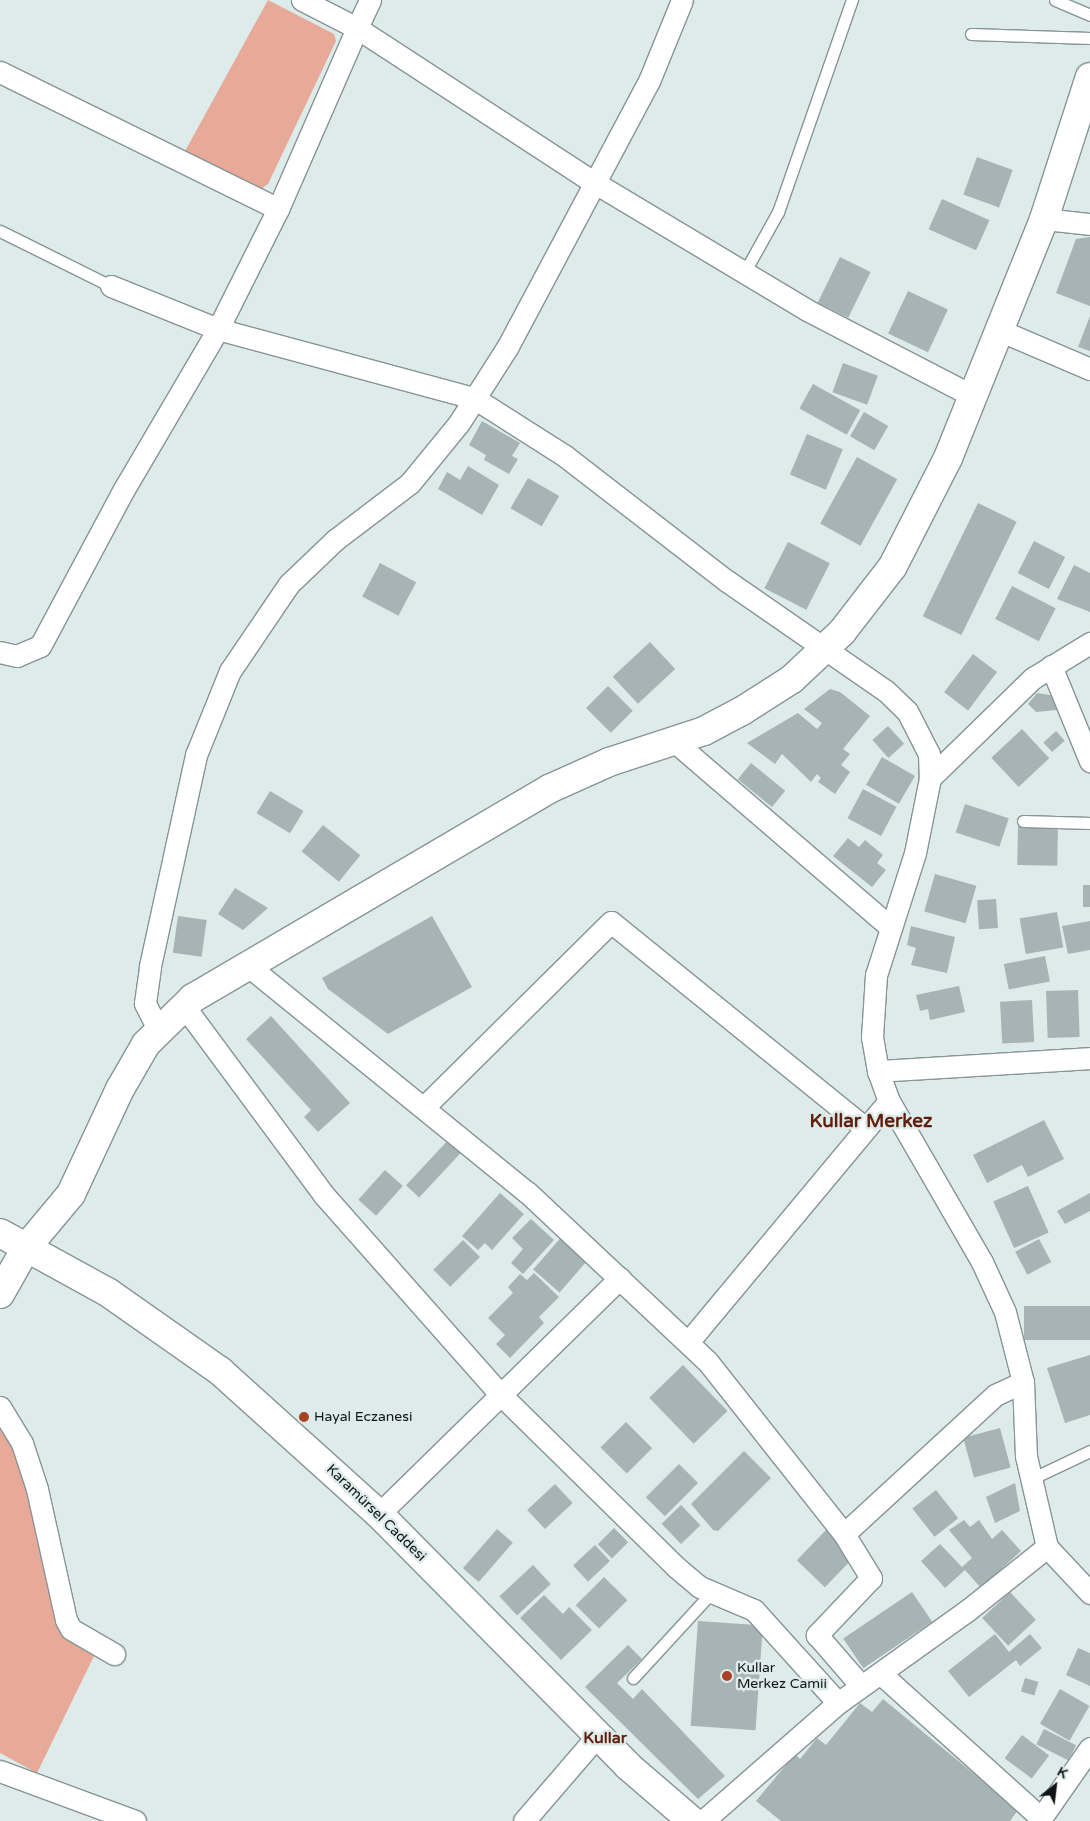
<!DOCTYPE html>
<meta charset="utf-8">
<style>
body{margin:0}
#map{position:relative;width:1090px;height:1821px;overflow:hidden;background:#ddebeb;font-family:"Varela Round",sans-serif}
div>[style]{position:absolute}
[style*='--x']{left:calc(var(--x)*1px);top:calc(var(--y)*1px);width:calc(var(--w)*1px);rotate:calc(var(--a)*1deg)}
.green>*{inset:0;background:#e7a998}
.building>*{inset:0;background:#a7b4b5;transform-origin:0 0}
.roads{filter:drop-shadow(1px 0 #879494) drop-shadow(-1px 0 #879494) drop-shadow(0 1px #879494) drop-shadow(0 -1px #879494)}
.lane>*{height:11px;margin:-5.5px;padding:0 5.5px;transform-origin:5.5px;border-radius:5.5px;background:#fff}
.street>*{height:21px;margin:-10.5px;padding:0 10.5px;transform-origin:10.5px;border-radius:10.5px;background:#fff}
.secondary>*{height:28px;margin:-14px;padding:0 14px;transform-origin:14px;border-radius:14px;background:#fff}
.dots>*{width:14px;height:14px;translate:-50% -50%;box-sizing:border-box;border:2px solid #ddebeb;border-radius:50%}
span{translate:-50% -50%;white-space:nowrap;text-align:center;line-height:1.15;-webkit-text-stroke:5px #ddebeb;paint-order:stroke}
.poi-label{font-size:14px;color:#101415}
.left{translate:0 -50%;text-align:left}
.street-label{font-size:14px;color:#101415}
.quarter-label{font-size:16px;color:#601e0c;font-weight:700}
.district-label{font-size:19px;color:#601e0c;font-weight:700}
.north{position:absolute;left:1030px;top:1761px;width:50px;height:50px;-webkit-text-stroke:4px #ddebeb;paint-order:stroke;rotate:29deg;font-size:14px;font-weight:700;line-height:20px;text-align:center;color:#101415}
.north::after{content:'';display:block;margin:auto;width:18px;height:22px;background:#101415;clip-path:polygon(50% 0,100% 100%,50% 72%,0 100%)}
</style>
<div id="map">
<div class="green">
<i style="clip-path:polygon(268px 0,334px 34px,336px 41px,268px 184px,260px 190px,184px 153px)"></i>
<i style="clip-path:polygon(0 1417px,18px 1456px,62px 1628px,95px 1654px,37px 1773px,0 1753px)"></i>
</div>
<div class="building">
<i style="left:977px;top:157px;width:38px;height:40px;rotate:20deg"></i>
<i style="left:942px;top:199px;width:52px;height:33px;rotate:24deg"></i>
<i style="clip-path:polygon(1090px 237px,1090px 306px,1056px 293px,1076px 239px)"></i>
<i style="left:840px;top:257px;width:34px;height:51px;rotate:26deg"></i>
<i style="left:908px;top:291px;width:44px;height:47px;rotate:25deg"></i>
<i style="clip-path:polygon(1090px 316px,1090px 351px,1078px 347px)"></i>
<i style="left:843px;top:363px;width:37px;height:31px;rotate:20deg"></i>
<i style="left:813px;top:384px;width:54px;height:28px;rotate:29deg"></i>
<i style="left:864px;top:412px;width:28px;height:28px;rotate:30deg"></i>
<i style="clip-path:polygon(482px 421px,520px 443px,512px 456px,518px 459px,509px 474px,484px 460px,486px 455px,469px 445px)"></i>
<i style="left:807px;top:434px;width:39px;height:44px;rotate:23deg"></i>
<i style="left:857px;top:457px;width:46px;height:76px;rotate:29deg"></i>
<i style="clip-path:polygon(468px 466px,499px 485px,482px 515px,438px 489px,447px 472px,460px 480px)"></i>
<i style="left:528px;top:478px;width:36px;height:35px;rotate:30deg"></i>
<i style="left:978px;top:503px;width:43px;height:126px;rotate:26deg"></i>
<i style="left:1034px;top:541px;width:35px;height:36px;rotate:27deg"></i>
<i style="left:788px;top:542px;width:47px;height:52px;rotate:27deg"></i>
<i style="left:380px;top:563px;width:41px;height:38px;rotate:28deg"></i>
<i style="clip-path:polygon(1074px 565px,1090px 573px,1090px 612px,1057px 599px)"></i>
<i style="left:1012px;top:586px;width:49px;height:37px;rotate:27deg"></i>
<i style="left:650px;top:642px;width:37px;height:51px;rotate:47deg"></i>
<i style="left:973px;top:654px;width:30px;height:48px;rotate:37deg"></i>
<i style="left:608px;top:686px;width:35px;height:31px;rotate:45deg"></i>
<i style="clip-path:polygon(830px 689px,840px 692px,870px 716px,843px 749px,850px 754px,841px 765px,850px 772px,835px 794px,818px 782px,821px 778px,817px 774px,811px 782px,782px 754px,775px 764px,747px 743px,798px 713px,817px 729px,822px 723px,804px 709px)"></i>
<i style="clip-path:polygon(1037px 693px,1056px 696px,1057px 710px,1036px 712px,1028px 704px)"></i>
<i style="left:888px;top:726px;width:24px;height:21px;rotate:48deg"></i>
<i style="left:1022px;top:729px;width:40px;height:42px;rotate:47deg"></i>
<i style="left:1056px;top:731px;width:13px;height:17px;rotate:48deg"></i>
<i style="left:882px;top:757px;width:38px;height:32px;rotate:30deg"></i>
<i style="left:751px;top:763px;width:44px;height:21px;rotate:39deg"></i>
<i style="left:863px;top:789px;width:38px;height:33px;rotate:28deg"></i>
<i style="left:270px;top:791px;width:39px;height:26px;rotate:31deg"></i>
<i style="left:965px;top:804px;width:46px;height:30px;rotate:18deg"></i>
<i style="left:1018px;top:824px;width:40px;height:41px;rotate:1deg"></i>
<i style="left:323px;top:825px;width:48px;height:34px;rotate:39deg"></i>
<i style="clip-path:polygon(848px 838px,859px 847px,865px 840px,883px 855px,877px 863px,886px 870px,872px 887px,833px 856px)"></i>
<i style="left:935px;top:874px;width:43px;height:39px;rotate:16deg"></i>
<i style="left:1090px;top:885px;width:22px;height:7px;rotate:90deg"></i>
<i style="clip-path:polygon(235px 888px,268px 908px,243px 930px,218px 914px)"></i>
<i style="left:996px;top:899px;width:29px;height:19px;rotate:86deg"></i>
<i style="left:1057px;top:912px;width:36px;height:38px;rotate:80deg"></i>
<i style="left:178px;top:916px;width:29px;height:37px;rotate:8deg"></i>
<i style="clip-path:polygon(432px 916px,472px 987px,388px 1034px,328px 989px,322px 978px)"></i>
<i style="clip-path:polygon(1090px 921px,1090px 950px,1068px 954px,1062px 926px)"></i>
<i style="clip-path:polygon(911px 926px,955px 937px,947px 973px,911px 965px,916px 948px,907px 945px)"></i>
<i style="left:1045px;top:956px;width:26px;height:42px;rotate:79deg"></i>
<i style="clip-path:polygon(959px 986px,965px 1012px,930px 1020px,928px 1009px,920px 1011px,916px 995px)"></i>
<i style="left:1078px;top:990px;width:47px;height:32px;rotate:88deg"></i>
<i style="left:1032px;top:1000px;width:42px;height:32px;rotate:87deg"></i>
<i style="clip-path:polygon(271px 1016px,350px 1103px,318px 1132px,304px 1117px,311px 1110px,246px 1039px)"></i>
<i style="clip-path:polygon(1044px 1120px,1064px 1159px,1028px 1177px,1022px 1165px,987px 1183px,973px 1155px)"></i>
<i style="left:451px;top:1137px;width:18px;height:66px;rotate:43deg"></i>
<i style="left:385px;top:1170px;width:24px;height:40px;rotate:42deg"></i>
<i style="left:1028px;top:1186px;width:51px;height:38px;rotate:66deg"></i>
<i style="clip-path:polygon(500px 1193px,524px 1214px,492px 1250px,485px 1243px,478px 1250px,462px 1236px)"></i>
<i style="clip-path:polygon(1090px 1193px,1090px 1211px,1065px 1224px,1057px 1211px)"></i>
<i style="clip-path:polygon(531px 1219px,554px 1240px,523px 1274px,511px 1263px,523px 1249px,512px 1238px)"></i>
<i style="left:564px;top:1234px;width:35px;height:47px;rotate:41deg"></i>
<i style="left:1039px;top:1239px;width:26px;height:27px;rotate:62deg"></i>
<i style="left:463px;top:1240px;width:24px;height:42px;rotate:45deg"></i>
<i style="clip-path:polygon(534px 1273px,559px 1297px,539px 1317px,544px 1323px,510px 1358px,496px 1344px,505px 1335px,488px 1318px,513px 1293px,508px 1287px,520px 1274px,527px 1280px)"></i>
<i style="left:1090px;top:1306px;width:34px;height:66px;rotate:90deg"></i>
<i style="clip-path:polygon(1090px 1355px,1090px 1415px,1065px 1423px,1047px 1368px)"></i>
<i style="left:683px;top:1365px;width:64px;height:47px;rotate:46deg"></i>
<i style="left:626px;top:1422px;width:37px;height:36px;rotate:45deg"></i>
<i style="left:1000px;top:1428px;width:41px;height:38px;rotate:75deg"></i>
<i style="clip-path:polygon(744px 1451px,771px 1478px,718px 1531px,713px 1530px,691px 1504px)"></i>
<i style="left:679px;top:1464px;width:27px;height:47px;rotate:45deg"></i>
<i style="clip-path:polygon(1015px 1483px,1020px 1511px,995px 1523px,986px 1497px)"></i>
<i style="left:555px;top:1484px;width:26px;height:38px;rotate:47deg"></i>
<i style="left:936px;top:1490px;width:36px;height:30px;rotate:52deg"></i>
<i style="left:681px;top:1505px;width:28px;height:27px;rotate:46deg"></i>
<i style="clip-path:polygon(964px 1520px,970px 1527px,979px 1520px,992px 1539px,1002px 1530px,1021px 1551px,981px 1588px,965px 1570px,945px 1588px,921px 1561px,940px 1544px,962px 1567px,972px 1558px,949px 1530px)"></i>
<i style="left:614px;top:1528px;width:20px;height:23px;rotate:45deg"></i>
<i style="left:497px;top:1529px;width:21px;height:52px;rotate:41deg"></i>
<i style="left:826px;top:1530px;width:39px;height:42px;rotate:44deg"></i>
<i style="left:595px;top:1545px;width:22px;height:30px;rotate:47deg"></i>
<i style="left:533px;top:1565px;width:26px;height:46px;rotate:47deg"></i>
<i style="left:604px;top:1577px;width:33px;height:40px;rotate:45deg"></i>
<i style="left:912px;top:1592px;width:36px;height:83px;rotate:56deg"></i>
<i style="left:1010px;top:1592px;width:38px;height:38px;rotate:47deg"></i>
<i style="clip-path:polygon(544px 1595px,563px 1614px,569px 1607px,592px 1630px,561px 1660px,520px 1618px)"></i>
<i style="left:698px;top:1621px;width:65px;height:105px;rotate:4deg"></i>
<i style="clip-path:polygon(995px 1634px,1009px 1652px,1030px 1634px,1042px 1648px,1020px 1666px,1016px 1660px,969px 1697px,948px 1671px)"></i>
<i style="clip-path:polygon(628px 1645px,642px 1659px,617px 1683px,633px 1699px,642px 1689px,725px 1776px,698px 1799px,585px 1687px)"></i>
<i style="clip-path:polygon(1078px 1648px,1090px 1653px,1090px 1686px,1066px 1675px)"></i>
<i style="left:1025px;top:1678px;width:14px;height:14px;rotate:17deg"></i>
<i style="left:1060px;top:1689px;width:34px;height:40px;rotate:30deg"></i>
<i style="clip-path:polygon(883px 1699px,1018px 1810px,1010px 1821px,781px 1821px,756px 1801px,795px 1754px,800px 1759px,817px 1738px,826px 1745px,860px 1703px,872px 1712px)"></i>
<i style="left:1044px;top:1729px;width:36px;height:17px;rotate:27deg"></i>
<i style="left:1022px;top:1735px;width:34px;height:29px;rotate:37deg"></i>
</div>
<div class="roads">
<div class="lane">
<i style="--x:1055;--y:0;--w:38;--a:23"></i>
<i style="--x:971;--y:34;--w:119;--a:1.9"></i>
<i style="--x:0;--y:231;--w:124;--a:26.4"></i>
<i style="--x:744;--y:273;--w:70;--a:-60.9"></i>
<i style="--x:778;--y:212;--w:225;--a:-70.8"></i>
<i style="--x:1023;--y:821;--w:67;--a:1.7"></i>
<i style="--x:1031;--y:1479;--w:65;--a:-25.4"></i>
<i style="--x:633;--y:1678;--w:117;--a:-47.4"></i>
</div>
<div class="street">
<i style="--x:302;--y:0;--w:62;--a:27"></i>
<i style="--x:357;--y:28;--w:31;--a:-65"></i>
<i style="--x:0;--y:72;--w:310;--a:26.2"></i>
<i style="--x:278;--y:209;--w:134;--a:116.6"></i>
<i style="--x:218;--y:329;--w:186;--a:120.4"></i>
<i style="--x:124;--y:489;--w:178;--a:118.1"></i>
<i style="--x:40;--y:646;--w:25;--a:157"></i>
<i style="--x:17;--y:656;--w:17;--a:-167"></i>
<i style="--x:278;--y:209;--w:197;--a:-66.4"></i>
<i style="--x:357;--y:28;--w:284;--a:33.1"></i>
<i style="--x:595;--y:183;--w:247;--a:30.9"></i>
<i style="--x:807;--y:310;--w:187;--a:27.4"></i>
<i style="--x:1044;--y:219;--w:46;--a:6.2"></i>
<i style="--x:111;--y:286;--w:115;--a:21.9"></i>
<i style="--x:218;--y:329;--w:265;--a:15.1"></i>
<i style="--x:474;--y:398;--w:108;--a:32.5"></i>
<i style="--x:565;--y:456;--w:205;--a:37.7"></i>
<i style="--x:727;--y:581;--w:193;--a:34.7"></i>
<i style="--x:886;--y:691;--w:29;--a:44"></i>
<i style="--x:907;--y:711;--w:48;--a:62.9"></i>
<i style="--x:929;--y:754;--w:24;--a:88"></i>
<i style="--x:930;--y:778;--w:76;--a:101.3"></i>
<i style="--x:915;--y:853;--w:128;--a:107.7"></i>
<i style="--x:876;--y:975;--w:62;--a:93.7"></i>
<i style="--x:872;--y:1037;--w:35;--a:80"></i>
<i style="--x:878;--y:1071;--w:32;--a:70"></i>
<i style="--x:889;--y:1101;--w:186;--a:60"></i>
<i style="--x:982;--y:1262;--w:55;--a:65.3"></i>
<i style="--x:1005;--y:1312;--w:72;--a:75.6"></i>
<i style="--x:1023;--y:1382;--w:74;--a:87.7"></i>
<i style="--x:1026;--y:1456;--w:93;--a:77"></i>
<i style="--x:1047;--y:1547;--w:63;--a:46.9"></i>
<i style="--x:999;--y:330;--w:99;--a:23.2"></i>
<i style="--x:1051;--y:666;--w:103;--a:67.7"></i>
<i style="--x:675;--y:742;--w:284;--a:40.7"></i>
<i style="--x:930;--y:778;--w:144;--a:-44.2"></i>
<i style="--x:1033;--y:678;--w:67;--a:-31.6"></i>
<i style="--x:246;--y:964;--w:362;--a:39.1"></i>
<i style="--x:527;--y:1192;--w:248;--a:43.2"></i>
<i style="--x:708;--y:1362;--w:219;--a:51.7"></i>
<i style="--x:844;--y:1534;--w:52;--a:58.5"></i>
<i style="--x:871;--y:1578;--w:79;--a:133.5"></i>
<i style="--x:817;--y:1635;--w:67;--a:49.2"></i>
<i style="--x:184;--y:1006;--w:234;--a:53.5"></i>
<i style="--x:323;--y:1194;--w:267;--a:48.5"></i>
<i style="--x:500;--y:1394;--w:247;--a:44.5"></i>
<i style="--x:676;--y:1567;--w:31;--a:40"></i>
<i style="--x:700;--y:1587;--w:59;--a:23.1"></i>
<i style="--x:754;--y:1610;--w:125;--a:47.9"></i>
<i style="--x:158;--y:1029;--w:29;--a:-117"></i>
<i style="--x:145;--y:1003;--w:37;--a:-82"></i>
<i style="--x:150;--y:966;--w:216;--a:-77.7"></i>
<i style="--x:196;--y:755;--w:91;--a:-68"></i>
<i style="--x:230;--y:671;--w:105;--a:-55.9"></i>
<i style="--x:289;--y:584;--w:64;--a:-43.7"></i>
<i style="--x:335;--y:540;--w:94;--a:-37.2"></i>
<i style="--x:410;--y:483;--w:77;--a:-50.8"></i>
<i style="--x:459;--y:423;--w:91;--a:-57.5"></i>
<i style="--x:508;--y:346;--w:300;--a:-62"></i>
<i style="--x:649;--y:81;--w:87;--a:-67.8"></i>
<i style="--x:878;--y:1071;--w:212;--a:-3.5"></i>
<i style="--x:424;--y:1107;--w:263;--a:-44.7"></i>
<i style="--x:611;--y:922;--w:327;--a:39"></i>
<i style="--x:689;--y:1341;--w:312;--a:-50.2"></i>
<i style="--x:0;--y:1407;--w:42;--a:58.6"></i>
<i style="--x:22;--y:1443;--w:48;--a:71.9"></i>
<i style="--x:37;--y:1489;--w:134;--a:77.5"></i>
<i style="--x:66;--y:1620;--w:10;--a:61"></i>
<i style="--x:71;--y:1629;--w:50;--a:30.2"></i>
<i style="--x:379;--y:1514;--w:337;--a:-44.4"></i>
<i style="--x:844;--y:1534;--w:205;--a:-42.6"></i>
<i style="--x:995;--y:1395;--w:31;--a:-25"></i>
<i style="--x:880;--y:1673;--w:217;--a:42"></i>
<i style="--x:0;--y:1771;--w:144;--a:20.3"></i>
<i style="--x:524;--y:1821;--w:113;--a:-49.3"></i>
<i style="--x:703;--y:1821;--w:179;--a:-41.2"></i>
<i style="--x:838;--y:1703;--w:160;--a:-35.6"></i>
<i style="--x:968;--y:1610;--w:101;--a:-38.6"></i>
<i style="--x:1039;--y:1821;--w:89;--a:-55.1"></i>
</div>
<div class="secondary">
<i style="--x:0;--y:1233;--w:124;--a:28.8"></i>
<i style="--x:109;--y:1293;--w:136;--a:35.1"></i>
<i style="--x:220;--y:1371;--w:214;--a:42"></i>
<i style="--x:379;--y:1514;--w:354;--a:45.3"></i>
<i style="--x:628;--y:1766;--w:84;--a:40.7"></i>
<i style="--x:0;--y:1294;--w:53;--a:-60.5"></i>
<i style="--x:26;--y:1248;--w:70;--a:-50.2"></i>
<i style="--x:71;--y:1194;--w:116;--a:-65"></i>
<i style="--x:120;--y:1089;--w:52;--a:-60"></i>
<i style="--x:146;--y:1044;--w:66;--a:-44.4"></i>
<i style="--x:193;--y:998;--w:413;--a:-30.4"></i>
<i style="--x:549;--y:789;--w:66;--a:-24.2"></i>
<i style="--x:609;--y:762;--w:100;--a:-18.1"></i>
<i style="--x:704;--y:731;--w:43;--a:-27.8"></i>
<i style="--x:742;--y:711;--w:59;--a:-32.6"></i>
<i style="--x:792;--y:679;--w:69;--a:-43.2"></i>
<i style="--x:842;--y:632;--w:83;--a:-52.3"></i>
<i style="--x:893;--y:566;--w:121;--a:-63"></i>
<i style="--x:948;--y:458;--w:258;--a:-68.1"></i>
<i style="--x:1044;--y:219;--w:149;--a:-72.1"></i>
</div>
</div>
<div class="dots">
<i style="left:304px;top:1417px;background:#a84024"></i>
<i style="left:727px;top:1676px;background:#a84024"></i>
</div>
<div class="poi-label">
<span class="left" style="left:314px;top:1417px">Hayal Eczanesi</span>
<span class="left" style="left:737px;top:1676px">Kullar<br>Merkez Camii</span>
</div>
<div class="street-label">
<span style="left:376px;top:1513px;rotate:44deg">Karamürsel Caddesi</span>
</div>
<div class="quarter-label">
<span style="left:605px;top:1738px">Kullar</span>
</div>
<div class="district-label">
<span style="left:871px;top:1122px">Kullar Merkez</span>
</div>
<div class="north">K</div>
</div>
